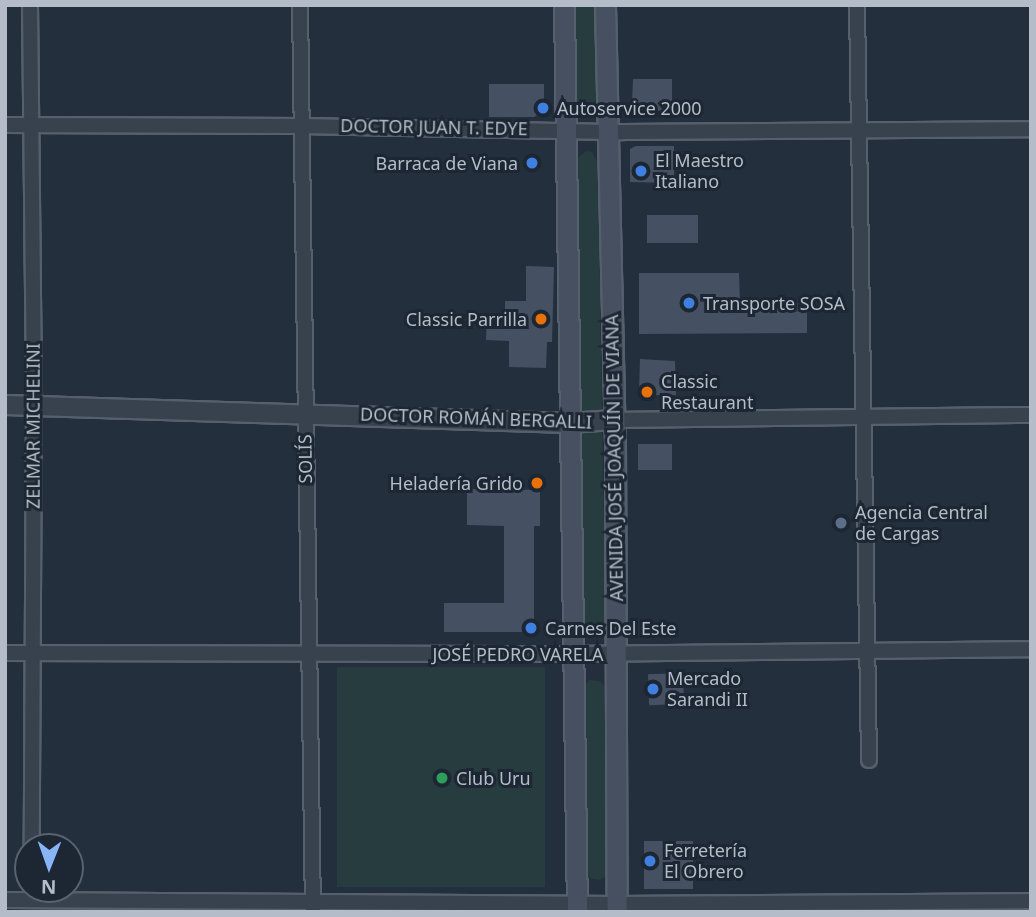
<!DOCTYPE html>
<meta charset="utf-8">
<style>
body{margin:0}
#map{position:relative;width:1036px;height:917px;overflow:hidden;background:#242f3e;font-family:"Noto Sans",sans-serif}
div>[style]{position:absolute}
[style*='--x']{left:calc(var(--x)*1px);top:calc(var(--y)*1px);width:calc(var(--w)*1px);rotate:calc(var(--a)*1deg)}
.green>*{inset:0;background:#263c3f;transform-origin:0 0}
.building>*{inset:0;background:#455162;transform-origin:0 0}
.roads{filter:drop-shadow(2px 0 #565f6c) drop-shadow(-2px 0 #565f6c) drop-shadow(0 2px #565f6c) drop-shadow(0 -2px #565f6c)}
.minor>*{height:14px;margin:-7px;padding:0 7px;transform-origin:7px;border-radius:7px;background:#38414e}
.tertiary>*{height:18px;margin:-9px;padding:0 9px;transform-origin:9px;border-radius:9px;background:#38414e}
.secondary>*{height:19px;margin:-9.5px;padding:0 9.5px;transform-origin:9.5px;border-radius:9.5px;background:#465061}
.dots>*{width:19px;height:19px;translate:-50% -50%;box-sizing:border-box;border:4px solid #1d2633;border-radius:50%}
span{translate:-50% -50%;white-space:nowrap;text-align:center;line-height:1.15;-webkit-text-stroke:6px #1d2633;paint-order:stroke}
.poi-label{font-size:18px;color:#b4bcc9}
.left{translate:0 -50%;text-align:left}
.right{translate:-100% -50%;text-align:right}
.street-label{font-size:18px;color:#b4bcc9}
.frame{position:absolute;inset:0;border:7px solid #b4bcc9;pointer-events:none}
.north{position:absolute;left:14px;top:833px;width:70px;height:70px;box-sizing:border-box;background:#1d2633;border:2px solid #59626f;border-radius:50%;rotate:181deg;font-size:19px;font-weight:700;line-height:28px;text-align:center;color:#b4bcc9}
.north::after{content:'';display:block;margin:auto;width:24px;height:32px;background:#8ab4f8;clip-path:polygon(50% 0,100% 100%,50% 72%,0 100%)}
</style>
<div id="map">
<div class="green">
<i style="clip-path:polygon(570px 5px,596px 5px,597px 99px,590px 108px,579px 108px,575px 104px)"></i>
<i style="clip-path:polygon(586px 151px,592px 152px,598px 163px,602px 408px,593px 414px,577px 414px,574px 161px)"></i>
<i style="clip-path:polygon(602px 428px,606px 625px,601px 635px,595px 637px,585px 634px,581px 629px,577px 431px)"></i>
<i style="left:337px;top:667px;width:208px;height:220px"></i>
<i style="clip-path:polygon(589px 680px,600px 681px,607px 689px,608px 875px,600px 880px,589px 878px,585px 869px,583px 689px)"></i>
</div>
<div class="building">
<i style="clip-path:polygon(633px 79px,672px 79px,672px 111px,638px 110px,632px 104px)"></i>
<i style="clip-path:polygon(489px 84px,544px 84px,544px 111px,534px 117px,489px 117px)"></i>
<i style="clip-path:polygon(636px 146px,674px 146px,674px 183px,630px 182px,630px 149px)"></i>
<i style="left:698px;top:215px;width:28px;height:51px;rotate:90deg"></i>
<i style="clip-path:polygon(526px 266px,554px 267px,552px 342px,547px 342px,546px 368px,509px 367px,509px 341px,486px 340px,487px 315px,505px 315px,505px 301px,526px 301px)"></i>
<i style="clip-path:polygon(639px 273px,739px 273px,740px 304px,807px 303px,807px 333px,639px 334px)"></i>
<i style="clip-path:polygon(640px 359px,675px 361px,676px 395px,653px 395px,646px 402px,639px 394px)"></i>
<i style="left:638px;top:444px;width:34px;height:26px"></i>
<i style="clip-path:polygon(467px 489px,540px 490px,540px 526px,534px 526px,534px 632px,444px 632px,444px 603px,504px 603px,504px 526px,467px 525px)"></i>
<i style="left:683px;top:673px;width:31px;height:35px;rotate:88deg"></i>
<i style="left:644px;top:841px;width:49px;height:48px"></i>
</div>
<div class="roads">
<div class="minor">
<i style="--x:30;--y:5;--w:401;--a:89.4"></i>
<i style="--x:34;--y:406;--w:441;--a:90.3"></i>
<i style="--x:300;--y:5;--w:907;--a:89.18"></i>
<i style="--x:857;--y:5;--w:755;--a:89.09"></i>
<i style="--x:5;--y:125;--w:296;--a:0.2"></i>
<i style="--x:301;--y:126;--w:322;--a:1.1"></i>
<i style="--x:623;--y:132;--w:408;--a:-0.4"></i>
<i style="--x:614;--y:420;--w:417;--a:-0.7"></i>
<i style="--x:5;--y:653;--w:569;--a:0.1"></i>
<i style="--x:574;--y:654;--w:457;--a:-0.6"></i>
<i style="--x:5;--y:900;--w:612;--a:0.37"></i>
<i style="--x:617;--y:904;--w:414;--a:-0.4"></i>
</div>
<div class="tertiary">
<i style="--x:5;--y:405;--w:564;--a:1.83"></i>
<i style="--x:569;--y:423;--w:45;--a:-3.8"></i>
</div>
<div class="secondary">
<i style="--x:564;--y:5;--w:907;--a:89.18"></i>
<i style="--x:605;--y:5;--w:436;--a:88.7"></i>
<i style="--x:615;--y:441;--w:471;--a:89.8"></i>
</div>
</div>
<div class="dots">
<i style="left:543px;top:108px;background:#3f7fe0"></i>
<i style="left:532px;top:163px;background:#3f7fe0"></i>
<i style="left:641px;top:171px;background:#3f7fe0"></i>
<i style="left:689px;top:303px;background:#3f7fe0"></i>
<i style="left:541px;top:319px;background:#e8710a"></i>
<i style="left:647px;top:392px;background:#e8710a"></i>
<i style="left:537px;top:483px;background:#e8710a"></i>
<i style="left:841px;top:523px;background:#5c6f8a"></i>
<i style="left:531px;top:628px;background:#3f7fe0"></i>
<i style="left:653px;top:689px;background:#3f7fe0"></i>
<i style="left:442px;top:778px;background:#2e9e5b"></i>
<i style="left:650px;top:861px;background:#3f7fe0"></i>
</div>
<div class="poi-label">
<span class="left" style="left:557px;top:108px">Autoservice 2000</span>
<span class="left" style="left:655px;top:171px">El Maestro<br>Italiano</span>
<span class="right" style="left:518px;top:163px">Barraca de Viana</span>
<span class="left" style="left:703px;top:303px">Transporte SOSA</span>
<span class="right" style="left:527px;top:319px">Classic Parrilla</span>
<span class="left" style="left:661px;top:392px">Classic<br>Restaurant</span>
<span class="right" style="left:523px;top:483px">Heladería Grido</span>
<span class="left" style="left:855px;top:523px">Agencia Central<br>de Cargas</span>
<span class="left" style="left:545px;top:628px">Carnes Del Este</span>
<span class="left" style="left:667px;top:689px">Mercado<br>Sarandi II</span>
<span class="left" style="left:456px;top:778px">Club Uru</span>
<span class="left" style="left:664px;top:861px">Ferretería<br>El Obrero</span>
</div>
<div class="street-label">
<span style="left:434px;top:127px;rotate:1deg">DOCTOR JUAN T. EDYE</span>
<span style="left:476px;top:418px;rotate:2deg">DOCTOR ROMÁN BERGALLI</span>
<span style="left:33px;top:426px;rotate:-90deg">ZELMAR MICHELINI</span>
<span style="left:614px;top:458px;rotate:-91deg">AVENIDA JOSÉ JOAQUÍN DE VIANA</span>
<span style="left:305px;top:459px;rotate:-91deg">SOLÍS</span>
<span style="left:518px;top:654px">JOSÉ PEDRO VARELA</span>
</div>
<div class="frame"></div>
<div class="north">N</div>
</div>
